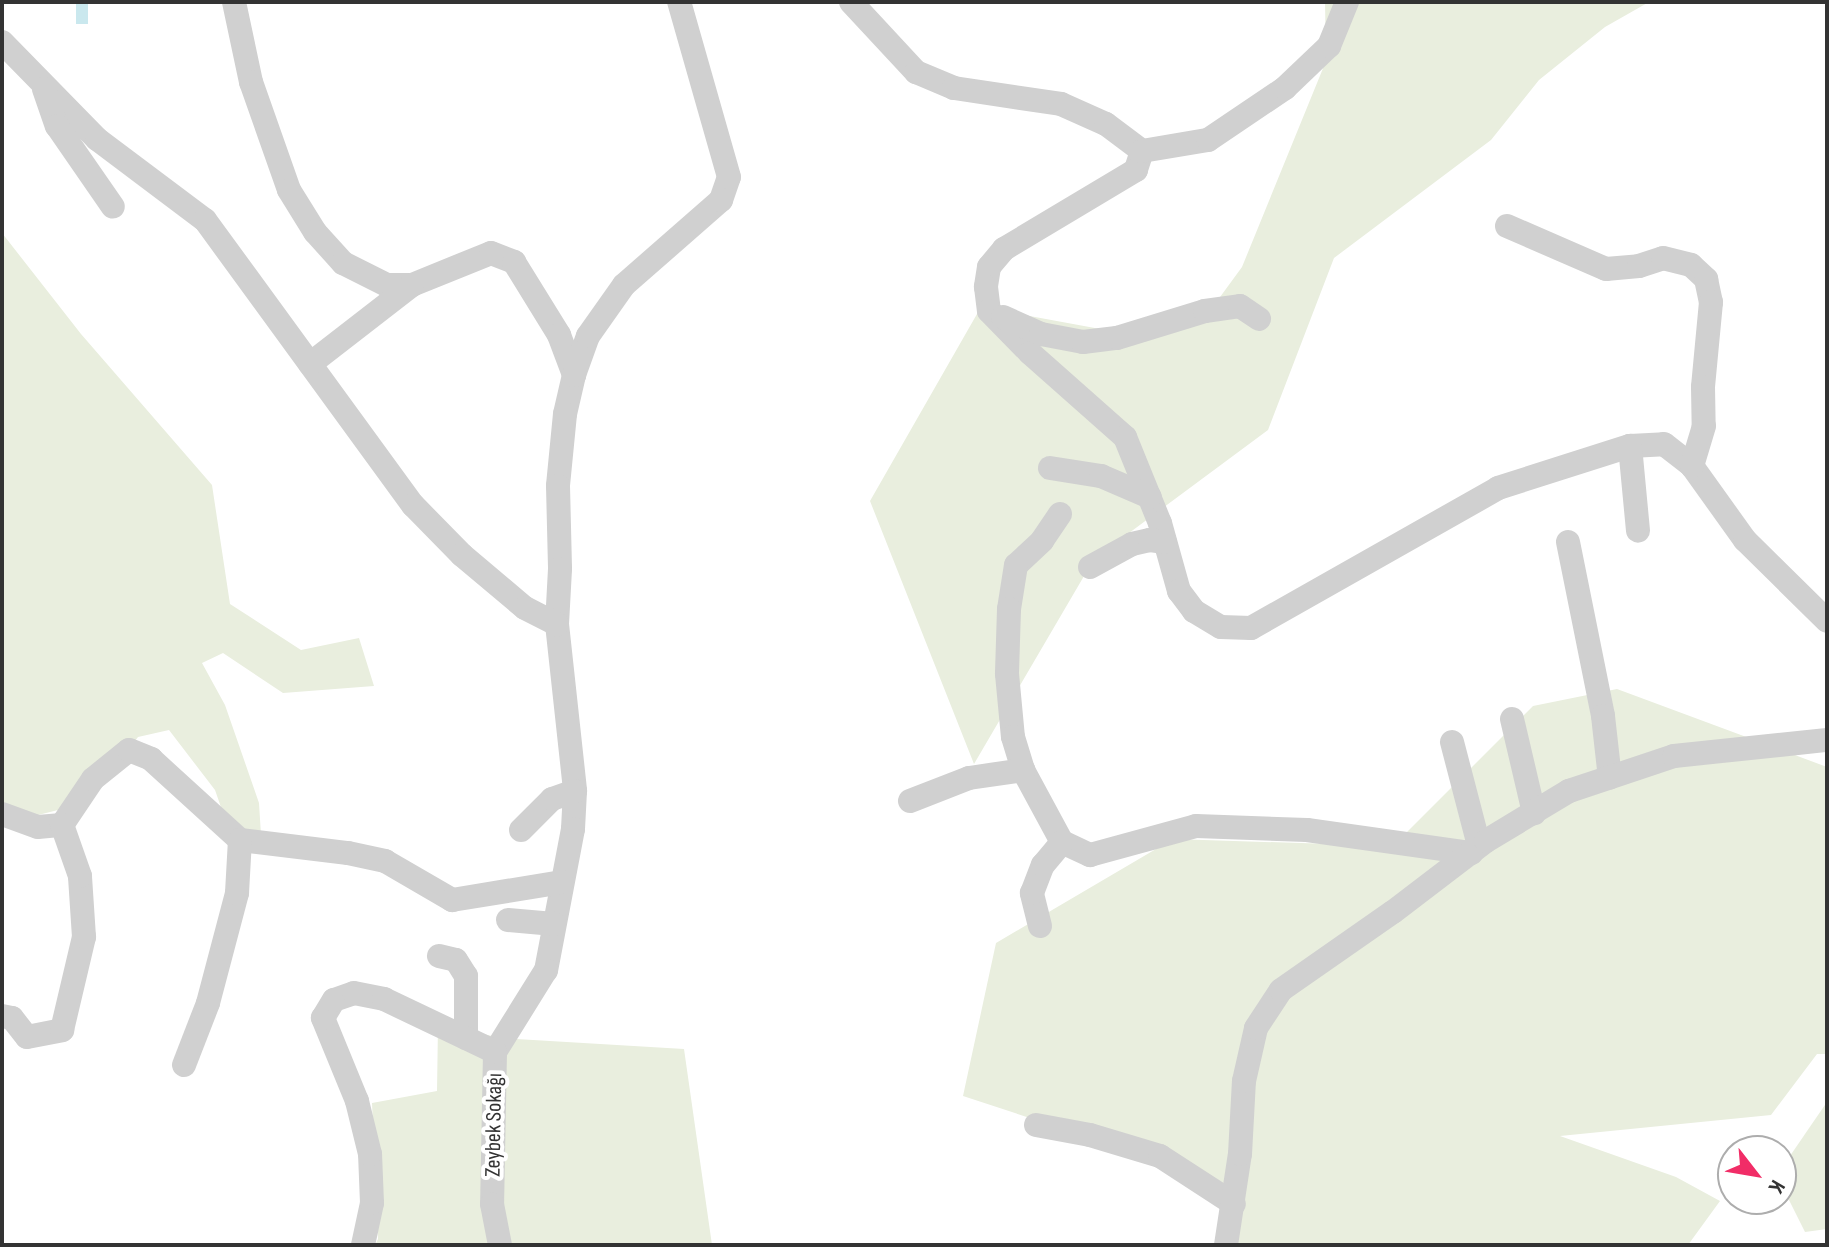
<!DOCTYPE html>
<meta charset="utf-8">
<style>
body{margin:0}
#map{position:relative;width:1829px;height:1247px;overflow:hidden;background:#fff;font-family:"Sofia Sans Condensed",sans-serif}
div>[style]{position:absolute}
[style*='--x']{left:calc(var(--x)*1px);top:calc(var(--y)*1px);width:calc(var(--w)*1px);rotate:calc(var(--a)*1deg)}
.green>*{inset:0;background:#e9eede}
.water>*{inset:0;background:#cae8ee;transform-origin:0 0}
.minor>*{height:24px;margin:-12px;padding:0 12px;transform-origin:12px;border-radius:12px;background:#d0d0d0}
span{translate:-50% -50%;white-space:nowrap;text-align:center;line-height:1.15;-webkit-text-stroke:8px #fff;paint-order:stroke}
.street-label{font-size:22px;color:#333}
.frame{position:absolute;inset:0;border:4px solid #333;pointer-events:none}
.north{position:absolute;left:1717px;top:1135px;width:80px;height:80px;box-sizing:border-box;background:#fff;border:2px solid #adadad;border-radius:50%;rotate:121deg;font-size:22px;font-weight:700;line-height:32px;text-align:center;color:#333}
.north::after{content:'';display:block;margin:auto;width:28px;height:36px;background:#f12d67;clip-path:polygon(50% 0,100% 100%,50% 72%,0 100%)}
</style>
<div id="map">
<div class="green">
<i style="clip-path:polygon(1325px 2px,1649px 2px,1605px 27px,1539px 80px,1491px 140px,1334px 258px,1268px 430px,1094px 559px,974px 764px,870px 501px,981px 307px,1122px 333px,1212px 308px,1242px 267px,1326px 61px)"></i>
<i style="clip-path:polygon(2px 233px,81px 334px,212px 485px,230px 604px,301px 650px,359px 638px,374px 686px,283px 693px,223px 653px,202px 663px,225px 705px,259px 803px,261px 835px,231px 836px,215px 790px,169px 730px,138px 737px,104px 782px,74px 806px,30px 817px,2px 817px)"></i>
<i style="clip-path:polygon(1617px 689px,1827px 767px,1827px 1054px,1817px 1054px,1771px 1115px,1560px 1136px,1676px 1177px,1720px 1201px,1688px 1245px,1223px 1245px,1222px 1207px,1161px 1161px,963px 1096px,996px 943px,1173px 839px,1393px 846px,1533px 706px)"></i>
<i style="clip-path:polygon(438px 1024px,501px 1038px,684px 1049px,712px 1245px,375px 1245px,378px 1239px,372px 1103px,437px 1091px)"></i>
<i style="clip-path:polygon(1827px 1102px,1827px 1229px,1805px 1232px,1781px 1184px,1781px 1169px)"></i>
</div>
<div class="water">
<i style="left:76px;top:2px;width:12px;height:22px"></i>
</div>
<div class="minor">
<i style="--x:234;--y:2;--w:82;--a:78"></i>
<i style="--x:251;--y:82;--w:114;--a:70.6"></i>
<i style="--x:289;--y:190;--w:49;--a:58.2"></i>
<i style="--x:315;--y:232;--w:42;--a:47.9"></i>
<i style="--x:343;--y:263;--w:49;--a:26.6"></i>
<i style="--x:387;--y:285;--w:25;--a:0"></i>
<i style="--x:412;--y:285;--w:85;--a:-22.1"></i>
<i style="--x:491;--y:253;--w:25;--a:21"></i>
<i style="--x:514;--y:262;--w:86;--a:58.3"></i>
<i style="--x:559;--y:335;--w:43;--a:69.4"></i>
<i style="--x:574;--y:375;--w:40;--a:103"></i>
<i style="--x:565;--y:414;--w:72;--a:95.6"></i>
<i style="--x:558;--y:486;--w:83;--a:88.6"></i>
<i style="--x:560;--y:569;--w:55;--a:93.1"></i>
<i style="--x:557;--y:624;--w:168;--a:83.8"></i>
<i style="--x:575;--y:791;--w:38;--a:93"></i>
<i style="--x:573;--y:829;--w:144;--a:100.8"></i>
<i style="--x:546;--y:970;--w:97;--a:121.9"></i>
<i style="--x:495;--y:1052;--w:152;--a:91.1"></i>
<i style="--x:492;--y:1204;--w:42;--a:79"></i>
<i style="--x:851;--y:2;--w:96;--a:47.1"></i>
<i style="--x:916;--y:72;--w:41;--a:22.8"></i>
<i style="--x:954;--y:88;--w:108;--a:8.5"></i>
<i style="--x:1061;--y:104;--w:49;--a:24"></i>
<i style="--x:1106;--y:124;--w:45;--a:36.9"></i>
<i style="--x:1142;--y:151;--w:20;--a:108"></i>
<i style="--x:1136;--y:170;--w:154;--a:149.1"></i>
<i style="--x:1004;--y:249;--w:23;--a:130"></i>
<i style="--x:989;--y:267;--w:20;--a:99"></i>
<i style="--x:986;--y:287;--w:24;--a:83"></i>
<i style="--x:989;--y:311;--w:59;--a:45.7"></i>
<i style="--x:1030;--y:353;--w:127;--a:41.5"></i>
<i style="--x:1125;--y:437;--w:93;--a:67.9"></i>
<i style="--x:1160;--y:523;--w:71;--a:74.4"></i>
<i style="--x:1179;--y:591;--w:25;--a:53"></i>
<i style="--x:1194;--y:611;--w:31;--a:31"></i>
<i style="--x:1221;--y:627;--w:30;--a:2"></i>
<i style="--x:1251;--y:628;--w:284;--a:-29.5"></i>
<i style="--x:1498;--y:488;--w:139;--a:-17.7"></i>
<i style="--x:1630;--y:446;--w:34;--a:-3"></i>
<i style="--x:1664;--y:444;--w:36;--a:38"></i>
<i style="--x:1692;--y:466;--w:91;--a:54.4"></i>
<i style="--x:1745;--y:540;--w:115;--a:44.6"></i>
<i style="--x:2;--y:42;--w:136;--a:45.6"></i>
<i style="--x:97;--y:139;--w:135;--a:36.9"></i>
<i style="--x:205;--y:220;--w:353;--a:53.9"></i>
<i style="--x:413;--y:505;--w:70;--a:45.6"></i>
<i style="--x:462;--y:555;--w:82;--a:40.1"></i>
<i style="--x:525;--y:608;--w:36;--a:27"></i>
<i style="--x:44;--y:89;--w:39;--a:71"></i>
<i style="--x:57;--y:126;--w:98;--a:55.3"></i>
<i style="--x:1142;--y:151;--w:67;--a:-9.5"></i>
<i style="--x:1208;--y:140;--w:93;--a:-34"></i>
<i style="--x:1285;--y:88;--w:61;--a:-43.7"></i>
<i style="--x:1329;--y:46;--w:48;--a:-67.8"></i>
<i style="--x:1507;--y:226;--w:108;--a:23.5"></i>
<i style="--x:1606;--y:269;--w:33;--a:-5"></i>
<i style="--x:1639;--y:266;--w:25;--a:-18"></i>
<i style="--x:1663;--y:258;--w:29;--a:14"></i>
<i style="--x:1691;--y:265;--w:21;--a:43"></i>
<i style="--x:1706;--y:279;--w:24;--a:78"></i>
<i style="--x:1711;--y:302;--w:85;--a:95.4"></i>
<i style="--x:1703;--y:387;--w:39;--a:89"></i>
<i style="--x:1704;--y:426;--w:42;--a:106.7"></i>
<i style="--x:1003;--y:317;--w:42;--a:24.1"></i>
<i style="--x:1041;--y:334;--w:43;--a:10.8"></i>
<i style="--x:1083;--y:342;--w:34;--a:-7"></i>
<i style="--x:1117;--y:338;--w:92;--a:-17.1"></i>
<i style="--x:1205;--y:311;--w:35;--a:-8"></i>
<i style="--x:1240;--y:306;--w:23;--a:34"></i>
<i style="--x:310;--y:364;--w:129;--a:-37.8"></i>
<i style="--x:574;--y:375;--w:41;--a:-70.3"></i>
<i style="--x:588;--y:336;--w:62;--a:-54.8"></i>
<i style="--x:624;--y:285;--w:129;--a:-41.2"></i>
<i style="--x:721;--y:200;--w:24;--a:-71"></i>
<i style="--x:729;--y:177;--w:182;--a:-105.9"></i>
<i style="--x:1630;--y:446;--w:85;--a:84.6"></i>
<i style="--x:1050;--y:468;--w:52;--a:8.9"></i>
<i style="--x:1101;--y:476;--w:53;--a:23.2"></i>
<i style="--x:1060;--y:514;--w:32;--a:124"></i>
<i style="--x:1042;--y:541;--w:35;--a:137"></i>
<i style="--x:1016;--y:565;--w:45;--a:99"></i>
<i style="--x:1009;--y:609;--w:65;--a:91.8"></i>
<i style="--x:1007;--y:674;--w:63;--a:84.6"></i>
<i style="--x:1013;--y:737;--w:34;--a:73"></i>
<i style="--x:1023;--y:770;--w:82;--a:61.6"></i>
<i style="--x:1062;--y:842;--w:31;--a:25"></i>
<i style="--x:1090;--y:855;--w:110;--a:-15.3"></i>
<i style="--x:1196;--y:826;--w:111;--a:2.1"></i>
<i style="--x:1307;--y:830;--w:166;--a:8"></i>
<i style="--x:1568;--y:542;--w:177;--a:78.6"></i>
<i style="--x:1603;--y:716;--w:62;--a:83.6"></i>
<i style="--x:1090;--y:567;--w:48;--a:-28.7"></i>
<i style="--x:1132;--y:544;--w:18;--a:-13"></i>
<i style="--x:1150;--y:540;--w:15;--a:8"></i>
<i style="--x:1512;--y:719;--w:97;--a:76.8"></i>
<i style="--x:1452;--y:742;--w:107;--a:75.4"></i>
<i style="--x:910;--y:801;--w:63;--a:-21.3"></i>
<i style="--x:969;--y:778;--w:55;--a:-8.4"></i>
<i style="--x:2;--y:814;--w:38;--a:20"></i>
<i style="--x:38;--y:827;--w:24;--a:-5"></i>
<i style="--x:62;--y:825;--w:55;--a:-56"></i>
<i style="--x:93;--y:779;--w:46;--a:-38.9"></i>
<i style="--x:129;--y:750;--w:24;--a:22"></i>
<i style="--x:151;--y:759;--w:120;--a:42.3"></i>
<i style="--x:240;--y:840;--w:109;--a:6.9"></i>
<i style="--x:348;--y:853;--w:38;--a:12"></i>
<i style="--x:385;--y:861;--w:78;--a:30.2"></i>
<i style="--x:452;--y:900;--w:111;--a:-9.3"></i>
<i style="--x:521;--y:830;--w:44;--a:-45"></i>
<i style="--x:552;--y:799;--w:24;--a:-19"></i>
<i style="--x:508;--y:920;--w:46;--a:5"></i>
<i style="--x:1040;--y:926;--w:34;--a:-104"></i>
<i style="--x:1032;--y:893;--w:30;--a:-69"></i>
<i style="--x:1043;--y:865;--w:30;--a:-50"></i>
<i style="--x:439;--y:956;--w:17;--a:13"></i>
<i style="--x:456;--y:960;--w:19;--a:58"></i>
<i style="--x:466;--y:976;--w:62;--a:90"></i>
<i style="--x:2;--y:1016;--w:10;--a:11"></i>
<i style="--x:12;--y:1018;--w:24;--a:52"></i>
<i style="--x:27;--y:1037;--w:36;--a:-11"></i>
<i style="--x:62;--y:1030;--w:96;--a:-76.7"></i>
<i style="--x:84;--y:937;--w:61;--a:-93.8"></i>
<i style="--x:80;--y:876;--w:54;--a:-109.4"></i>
<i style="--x:184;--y:1065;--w:66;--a:-68.8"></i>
<i style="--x:208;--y:1003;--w:114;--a:-75.2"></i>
<i style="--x:237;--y:893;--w:53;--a:-86.8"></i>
<i style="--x:1036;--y:1125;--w:55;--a:10.5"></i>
<i style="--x:1090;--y:1135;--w:73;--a:16.7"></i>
<i style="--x:1160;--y:1156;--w:88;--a:33"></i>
<i style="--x:363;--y:1245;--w:43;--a:-77.9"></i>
<i style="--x:372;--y:1203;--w:49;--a:-92.3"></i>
<i style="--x:370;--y:1154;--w:55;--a:-103.8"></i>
<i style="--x:357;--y:1101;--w:90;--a:-112.3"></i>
<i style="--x:323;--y:1018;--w:21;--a:-59"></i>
<i style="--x:334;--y:1000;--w:21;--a:-19"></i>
<i style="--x:354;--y:993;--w:31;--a:11"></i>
<i style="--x:384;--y:999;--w:123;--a:25.5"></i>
<i style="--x:1226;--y:1245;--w:92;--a:-81.3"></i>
<i style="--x:1240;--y:1154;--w:73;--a:-86.9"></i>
<i style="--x:1244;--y:1081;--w:54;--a:-77.2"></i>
<i style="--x:1256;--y:1028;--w:45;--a:-56.7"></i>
<i style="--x:1281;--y:990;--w:136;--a:-34.9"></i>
<i style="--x:1393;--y:912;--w:117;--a:-37.4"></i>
<i style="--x:1486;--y:841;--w:97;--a:-31.1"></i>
<i style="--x:1569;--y:791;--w:111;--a:-18.4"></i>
<i style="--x:1674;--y:756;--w:154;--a:-6"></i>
</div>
<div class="street-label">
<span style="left:494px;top:1125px;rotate:-89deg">Zeybek Sokağı</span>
</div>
<div class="frame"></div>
<div class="north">K</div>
</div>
